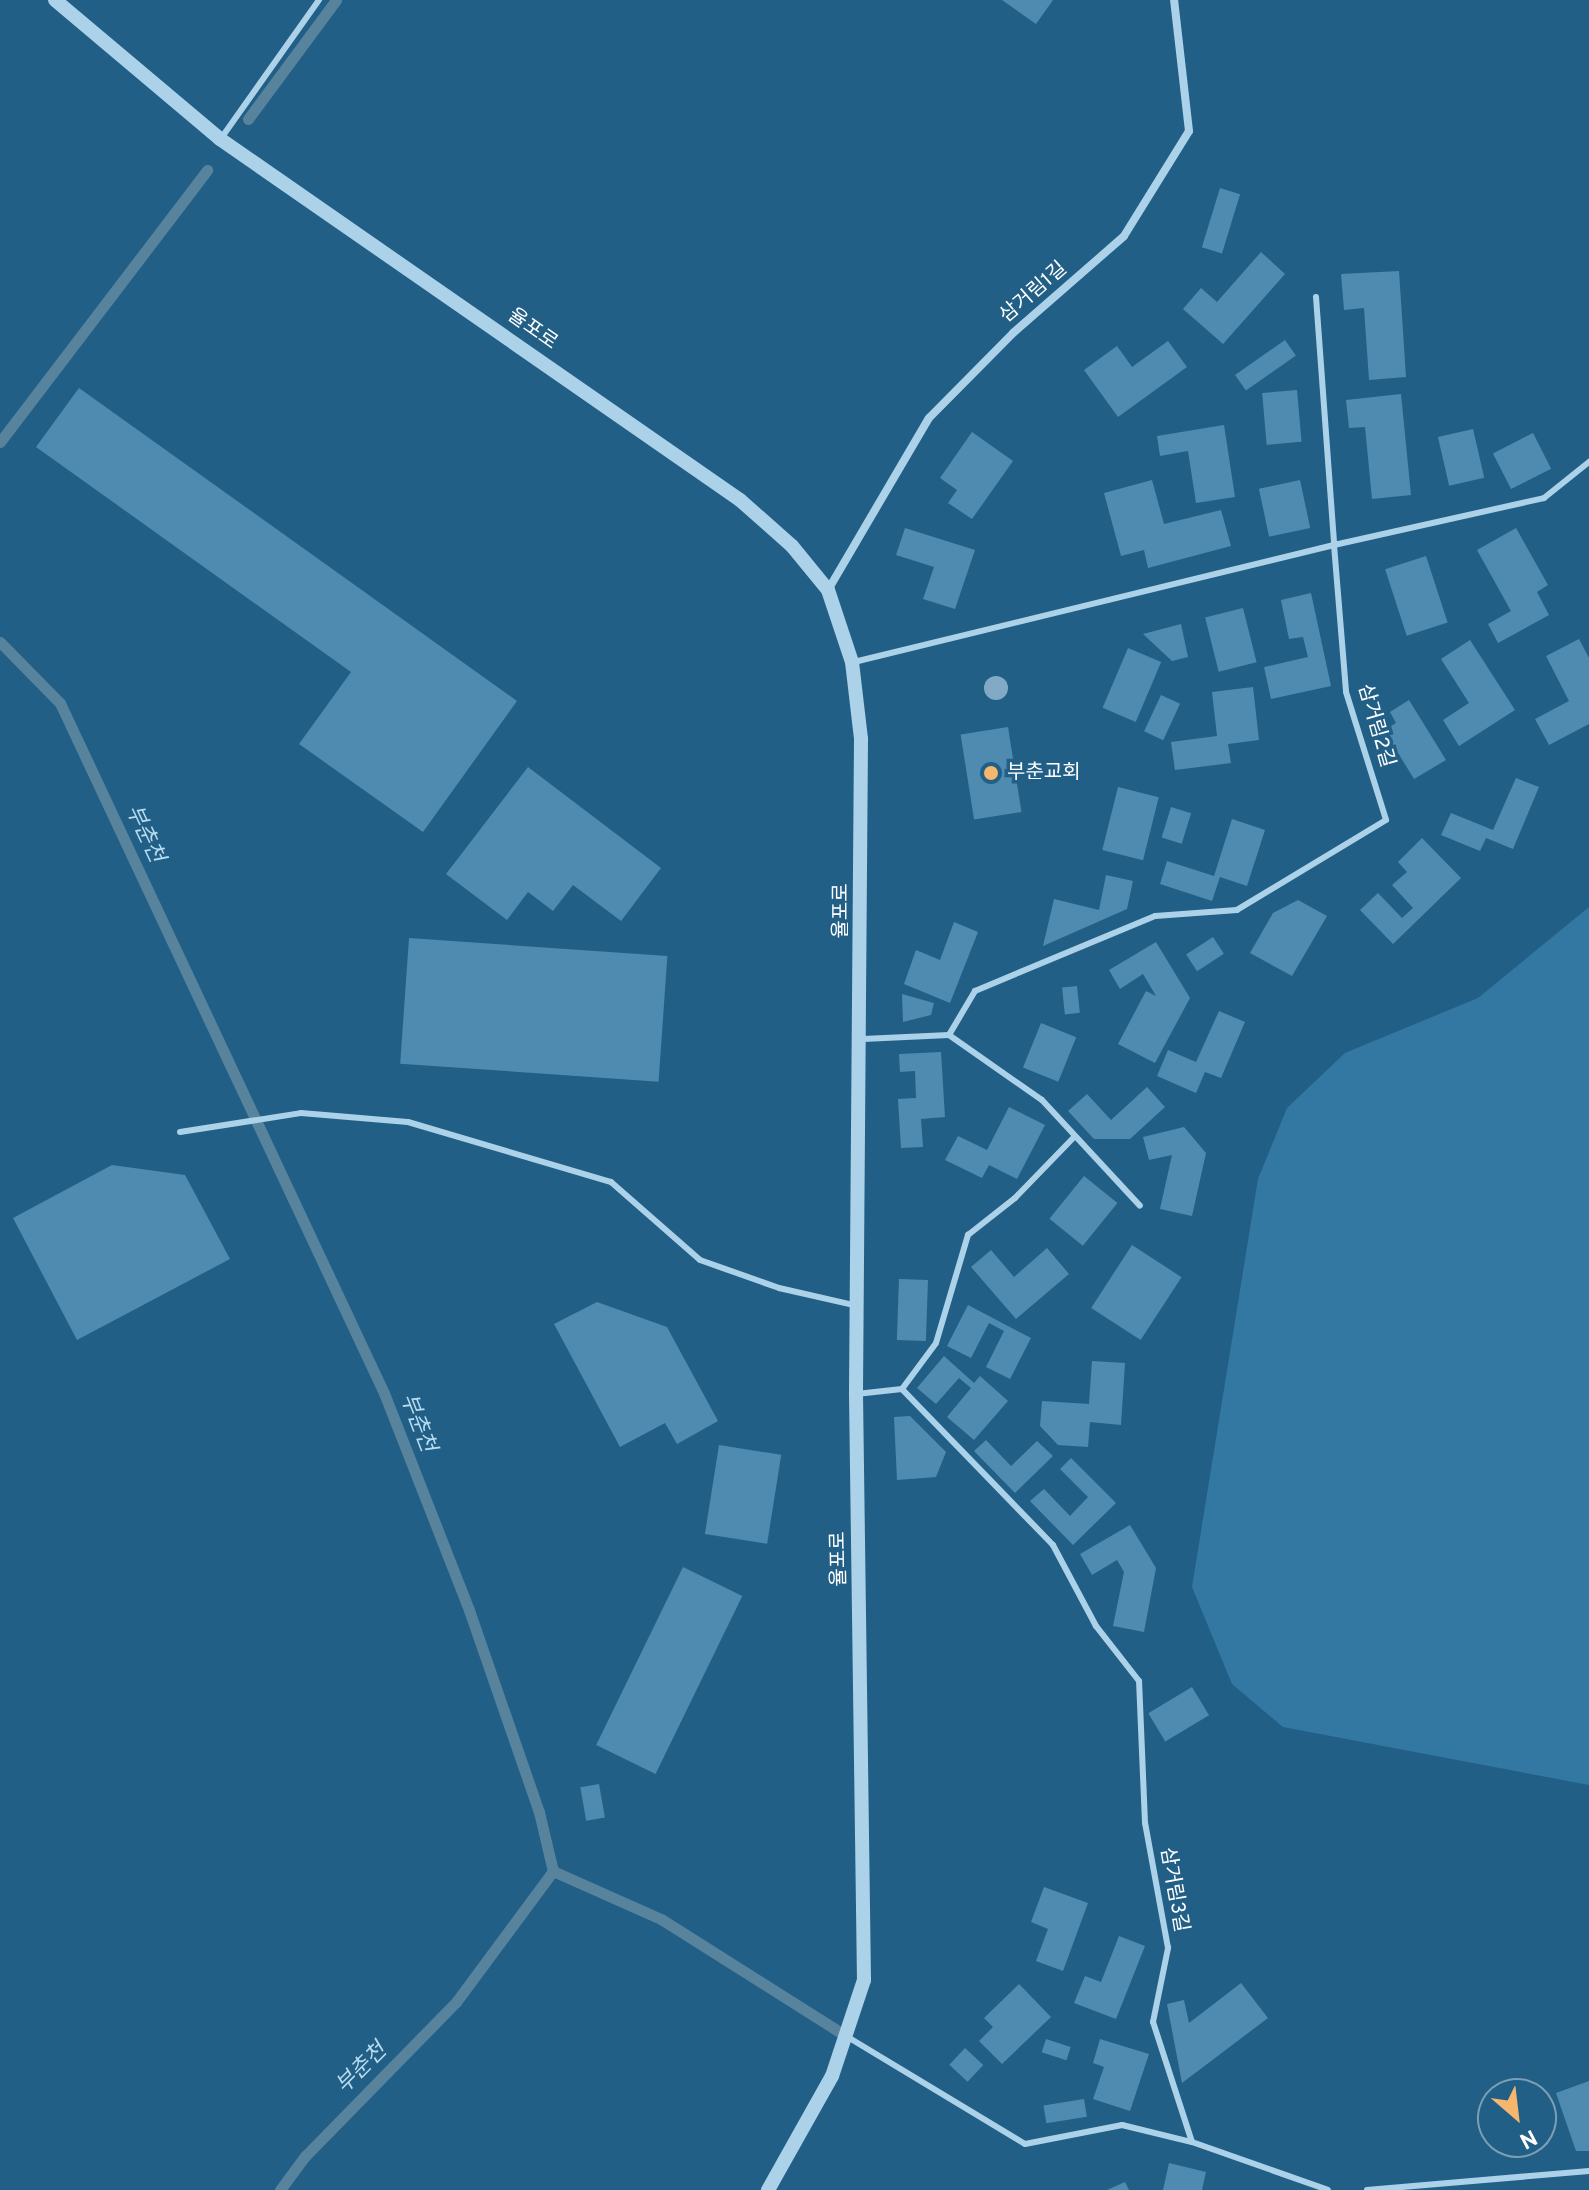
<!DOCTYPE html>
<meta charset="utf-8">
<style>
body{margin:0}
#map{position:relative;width:1589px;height:2190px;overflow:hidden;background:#225f86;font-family:Overpass,"Noto Sans KR",sans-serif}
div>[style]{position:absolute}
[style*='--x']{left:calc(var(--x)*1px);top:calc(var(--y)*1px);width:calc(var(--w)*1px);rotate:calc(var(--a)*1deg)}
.green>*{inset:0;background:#3378a2}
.stream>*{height:11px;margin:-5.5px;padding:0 5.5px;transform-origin:5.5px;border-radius:5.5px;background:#57839c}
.building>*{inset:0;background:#4f8bb0;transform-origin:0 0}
.service>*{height:6px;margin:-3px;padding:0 3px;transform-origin:3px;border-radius:3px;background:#acd2e9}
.minor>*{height:8px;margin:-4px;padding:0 4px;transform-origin:4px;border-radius:4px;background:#acd2e9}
.tertiary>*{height:14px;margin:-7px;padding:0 7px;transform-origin:7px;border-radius:7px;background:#acd2e9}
.trees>*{width:24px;height:24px;margin:-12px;border-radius:50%;background:#82aac4}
.dots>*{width:22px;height:22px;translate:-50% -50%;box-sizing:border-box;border:4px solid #225f86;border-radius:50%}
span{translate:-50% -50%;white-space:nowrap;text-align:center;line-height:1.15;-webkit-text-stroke:7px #225f86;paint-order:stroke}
.street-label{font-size:20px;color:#fff}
.poi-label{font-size:20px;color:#fff}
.left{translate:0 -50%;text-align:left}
.water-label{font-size:22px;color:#b7dcf0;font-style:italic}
.north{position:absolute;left:1477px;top:2078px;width:80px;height:80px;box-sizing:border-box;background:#225f86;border:2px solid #7a9fb6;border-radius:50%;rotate:152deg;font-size:22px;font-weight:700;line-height:32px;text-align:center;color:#fff}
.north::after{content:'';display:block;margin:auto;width:28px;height:36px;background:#f5b66e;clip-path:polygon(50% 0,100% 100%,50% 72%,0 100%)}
</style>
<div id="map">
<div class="green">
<i style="clip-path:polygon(1589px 907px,1589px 1785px,1283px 1727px,1232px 1684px,1192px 1587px,1258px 1179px,1287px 1108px,1345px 1053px,1478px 998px)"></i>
</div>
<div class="stream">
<i style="--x:248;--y:119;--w:148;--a:-53.5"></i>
<i style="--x:0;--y:442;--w:342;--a:-52.7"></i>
<i style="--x:0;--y:642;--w:86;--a:45.5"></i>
<i style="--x:60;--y:703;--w:762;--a:64.85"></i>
<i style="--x:384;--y:1393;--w:233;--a:68.6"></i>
<i style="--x:469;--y:1610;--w:214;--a:70.9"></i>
<i style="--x:539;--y:1812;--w:61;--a:76.7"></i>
<i style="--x:553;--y:1871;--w:163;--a:126.5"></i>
<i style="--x:456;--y:2002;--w:216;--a:134.4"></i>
<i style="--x:305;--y:2156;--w:42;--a:126.3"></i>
<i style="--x:553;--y:1871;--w:118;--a:24"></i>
<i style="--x:661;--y:1919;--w:219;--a:32.3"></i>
</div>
<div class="building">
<i style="clip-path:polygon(1002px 0,1053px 0,1036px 24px)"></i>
<i style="left:1220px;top:188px;width:21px;height:62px;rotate:17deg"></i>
<i style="clip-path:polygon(1261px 252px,1285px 274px,1223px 344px,1183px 309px,1201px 288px,1217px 302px)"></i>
<i style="clip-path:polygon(1399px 271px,1406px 377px,1369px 380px,1364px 308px,1344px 310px,1341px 274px)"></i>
<i style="left:1285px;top:340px;width:19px;height:61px;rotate:55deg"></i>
<i style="clip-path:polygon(1168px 341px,1187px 367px,1118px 417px,1084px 370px,1117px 346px,1132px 367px)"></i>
<i style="clip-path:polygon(79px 388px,517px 701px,423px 832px,299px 744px,351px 672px,36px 447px)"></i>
<i style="left:1297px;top:390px;width:52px;height:35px;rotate:85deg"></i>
<i style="clip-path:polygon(1401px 394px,1411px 495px,1372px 499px,1365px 427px,1349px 428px,1346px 400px)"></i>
<i style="clip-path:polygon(1224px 425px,1235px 497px,1196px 503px,1188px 451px,1160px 456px,1157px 436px)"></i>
<i style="left:1473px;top:429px;width:50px;height:36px;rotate:77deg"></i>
<i style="clip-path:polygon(972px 432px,1013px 461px,972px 519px,948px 503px,957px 490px,940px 478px)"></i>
<i style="left:1533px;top:433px;width:40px;height:45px;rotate:63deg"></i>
<i style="clip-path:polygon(1152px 480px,1164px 524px,1221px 510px,1231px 546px,1148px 568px,1144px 550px,1121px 556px,1104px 493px)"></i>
<i style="left:1300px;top:480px;width:49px;height:42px;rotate:78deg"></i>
<i style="clip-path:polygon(905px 528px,975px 550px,955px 609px,923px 599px,934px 567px,896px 555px)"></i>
<i style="clip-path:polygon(1516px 528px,1548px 585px,1537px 592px,1549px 615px,1498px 643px,1488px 624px,1511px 611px,1477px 550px)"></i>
<i style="left:1426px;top:556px;width:70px;height:43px;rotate:72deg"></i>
<i style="clip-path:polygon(1311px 593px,1331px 686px,1271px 699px,1264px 667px,1308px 657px,1303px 637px,1289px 639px,1281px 600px)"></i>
<i style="left:1243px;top:608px;width:56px;height:39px;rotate:76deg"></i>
<i style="clip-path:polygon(1181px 624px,1188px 657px,1172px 661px,1143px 634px)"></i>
<i style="clip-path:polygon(1579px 639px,1589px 658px,1589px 724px,1549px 745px,1535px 719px,1569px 701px,1546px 656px)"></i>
<i style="clip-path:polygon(1470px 640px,1515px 710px,1459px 746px,1443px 720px,1469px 703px,1441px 659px)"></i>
<i style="left:1128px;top:648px;width:36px;height:65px;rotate:23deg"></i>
<i style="clip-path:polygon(1253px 687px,1259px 740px,1228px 744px,1231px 763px,1175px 770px,1171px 742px,1217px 736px,1212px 692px)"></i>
<i style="left:1161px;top:695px;width:21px;height:40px;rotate:25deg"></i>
<i style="clip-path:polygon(1409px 700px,1446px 760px,1414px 779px,1384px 730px,1396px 723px,1390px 712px)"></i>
<i style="left:1008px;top:727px;width:86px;height:48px;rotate:81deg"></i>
<i style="clip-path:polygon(528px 767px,661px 868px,621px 921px,573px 885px,553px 911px,528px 892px,507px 920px,446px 874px)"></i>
<i style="clip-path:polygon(1516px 778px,1539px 787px,1513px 849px,1486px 838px,1480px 851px,1441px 835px,1451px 813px,1493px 830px)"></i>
<i style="left:1118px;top:787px;width:42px;height:65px;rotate:14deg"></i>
<i style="left:1171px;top:807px;width:21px;height:32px;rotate:17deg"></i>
<i style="clip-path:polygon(1232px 819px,1265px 830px,1247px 886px,1220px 877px,1212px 901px,1160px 884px,1167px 861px,1214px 876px)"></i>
<i style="clip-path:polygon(1422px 838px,1461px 878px,1393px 944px,1360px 910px,1378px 893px,1402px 918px,1413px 908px,1392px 885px,1407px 872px,1398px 862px)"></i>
<i style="clip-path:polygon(1106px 875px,1133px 881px,1127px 909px,1043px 946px,1054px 899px,1099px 910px)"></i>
<i style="clip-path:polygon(1298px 900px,1327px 916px,1292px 976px,1250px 953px,1273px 913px)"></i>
<i style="clip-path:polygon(954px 922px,978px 932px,950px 1003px,904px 984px,916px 950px,940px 960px)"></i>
<i style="left:1213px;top:937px;width:20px;height:32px;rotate:57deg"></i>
<i style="left:409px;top:938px;width:259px;height:126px;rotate:4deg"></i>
<i style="clip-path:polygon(1156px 942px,1190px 998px,1155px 1063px,1118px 1044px,1146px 991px,1156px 996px,1143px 974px,1120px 989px,1109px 970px)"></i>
<i style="left:1077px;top:986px;width:27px;height:15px;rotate:84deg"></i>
<i style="clip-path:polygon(902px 994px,934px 1003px,931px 1015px,903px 1022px)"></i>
<i style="clip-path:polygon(1219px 1011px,1245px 1022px,1221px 1078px,1205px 1072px,1196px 1093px,1157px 1076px,1168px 1050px,1196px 1062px)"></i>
<i style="left:1041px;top:1023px;width:38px;height:48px;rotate:22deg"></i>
<i style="clip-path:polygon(941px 1052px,945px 1117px,921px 1119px,923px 1147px,901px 1148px,898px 1099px,916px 1098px,915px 1071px,900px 1072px,899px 1054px)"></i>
<i style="clip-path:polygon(1147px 1087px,1165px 1107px,1130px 1139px,1094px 1139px,1068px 1111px,1087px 1094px,1111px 1120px)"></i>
<i style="clip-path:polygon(1009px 1107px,1045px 1125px,1017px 1179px,989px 1165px,982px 1178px,945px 1160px,958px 1136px,987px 1150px)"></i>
<i style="clip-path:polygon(1184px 1127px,1206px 1153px,1192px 1216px,1160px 1209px,1172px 1155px,1149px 1160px,1143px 1137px)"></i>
<i style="clip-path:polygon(112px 1165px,185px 1175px,230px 1259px,77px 1340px,13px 1218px)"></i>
<i style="left:1084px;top:1176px;width:43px;height:55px;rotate:39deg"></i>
<i style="left:1132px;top:1245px;width:59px;height:75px;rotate:33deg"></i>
<i style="clip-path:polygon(1047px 1248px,1069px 1274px,1016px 1319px,971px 1267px,991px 1250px,1014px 1277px)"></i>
<i style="left:899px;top:1279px;width:29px;height:61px;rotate:2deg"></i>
<i style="clip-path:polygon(597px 1302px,667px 1327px,718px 1421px,677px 1444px,665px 1423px,620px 1447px,554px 1324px)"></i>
<i style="clip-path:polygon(968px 1305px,1031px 1338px,1010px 1379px,986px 1367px,1004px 1331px,989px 1323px,971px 1358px,947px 1346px)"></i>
<i style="clip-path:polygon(944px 1356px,974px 1383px,980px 1376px,1008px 1401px,974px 1440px,947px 1417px,971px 1388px,959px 1378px,936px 1404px,917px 1388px)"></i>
<i style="clip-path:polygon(1092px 1361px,1125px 1363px,1121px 1425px,1090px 1422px,1088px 1447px,1058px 1445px,1040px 1426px,1042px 1401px,1089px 1404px)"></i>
<i style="clip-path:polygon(910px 1416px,946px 1452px,936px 1477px,897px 1480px,894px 1417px)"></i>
<i style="clip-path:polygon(986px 1440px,1011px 1466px,1037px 1441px,1053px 1456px,1015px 1493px,974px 1451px)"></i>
<i style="left:719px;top:1445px;width:63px;height:90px;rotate:9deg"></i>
<i style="clip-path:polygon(1071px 1458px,1116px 1503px,1073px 1545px,1030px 1501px,1044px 1489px,1070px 1516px,1088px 1497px,1060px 1469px)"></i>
<i style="clip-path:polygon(1130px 1525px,1156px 1568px,1144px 1632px,1113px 1626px,1124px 1572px,1117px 1560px,1092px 1575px,1080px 1554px)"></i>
<i style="left:683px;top:1567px;width:66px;height:198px;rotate:26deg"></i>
<i style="left:1192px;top:1687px;width:33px;height:51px;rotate:59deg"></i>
<i style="left:599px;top:1784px;width:34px;height:19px;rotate:80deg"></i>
<i style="clip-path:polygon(1044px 1887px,1088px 1903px,1063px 1971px,1036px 1961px,1048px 1929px,1031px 1922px)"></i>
<i style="clip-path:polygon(1119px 1936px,1145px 1946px,1116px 2019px,1074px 2003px,1085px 1976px,1101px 1982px)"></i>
<i style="clip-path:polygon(1241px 1983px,1268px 2018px,1182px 2083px,1167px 2004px,1184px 2000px,1189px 2023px)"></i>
<i style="clip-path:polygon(1019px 1984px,1051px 2017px,1002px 2064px,979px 2041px,993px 2027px,984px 2018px)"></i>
<i style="left:1046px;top:2039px;width:26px;height:14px;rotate:18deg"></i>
<i style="clip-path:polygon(1100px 2039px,1149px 2054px,1130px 2111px,1093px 2099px,1104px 2067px,1093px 2063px)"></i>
<i style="left:965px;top:2048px;width:25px;height:23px;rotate:43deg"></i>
<i style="clip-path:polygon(1589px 2081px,1589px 2151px,1576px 2151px,1556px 2093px)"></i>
<i style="left:1084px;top:2099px;width:18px;height:41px;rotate:81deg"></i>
<i style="clip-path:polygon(1169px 2163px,1206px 2172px,1202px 2190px,1163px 2190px)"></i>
<i style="clip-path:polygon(1125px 2182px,1129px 2190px,1107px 2190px)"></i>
</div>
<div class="service">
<i style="--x:222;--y:137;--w:168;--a:-54.7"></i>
<i style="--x:1316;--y:297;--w:249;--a:85.8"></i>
<i style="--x:1334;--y:545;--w:215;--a:-12.6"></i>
<i style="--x:1544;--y:498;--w:58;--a:-38.7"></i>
<i style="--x:854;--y:662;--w:494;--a:-13.7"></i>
<i style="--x:1334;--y:545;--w:147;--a:85.3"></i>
<i style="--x:1346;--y:692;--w:134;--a:72.6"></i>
<i style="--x:1386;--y:820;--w:174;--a:148.9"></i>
<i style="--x:1237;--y:910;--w:82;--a:175.8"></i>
<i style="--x:1155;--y:916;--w:195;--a:157.4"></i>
<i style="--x:975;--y:991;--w:51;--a:120.6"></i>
<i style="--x:949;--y:1035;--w:86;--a:177.3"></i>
<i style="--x:949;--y:1035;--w:113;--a:35"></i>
<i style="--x:1042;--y:1100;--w:144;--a:47.2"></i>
<i style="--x:180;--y:1132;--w:122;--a:-8.9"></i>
<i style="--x:301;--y:1113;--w:107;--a:4.8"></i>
<i style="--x:408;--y:1122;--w:212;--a:16.5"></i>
<i style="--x:611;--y:1182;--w:118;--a:41.2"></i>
<i style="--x:700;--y:1260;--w:84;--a:19.5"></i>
<i style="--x:779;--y:1288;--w:77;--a:12.8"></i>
<i style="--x:902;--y:1389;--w:57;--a:-53.5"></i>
<i style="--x:936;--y:1343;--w:113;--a:-73.5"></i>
<i style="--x:968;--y:1235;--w:60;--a:-38.2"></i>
<i style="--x:1015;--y:1198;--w:86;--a:-45.9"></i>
<i style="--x:846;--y:2036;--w:209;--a:31.1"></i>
<i style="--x:1025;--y:2144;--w:99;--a:-11.1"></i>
<i style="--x:1122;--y:2125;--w:72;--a:13.7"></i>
<i style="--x:1192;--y:2142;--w:126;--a:-108"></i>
<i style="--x:1153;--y:2022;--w:76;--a:-78.5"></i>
<i style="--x:1168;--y:1948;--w:127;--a:-100.4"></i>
<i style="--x:1145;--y:1823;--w:142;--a:-92.4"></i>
<i style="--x:1139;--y:1681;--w:70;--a:-128"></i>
<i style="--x:1096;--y:1626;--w:92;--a:-118"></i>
<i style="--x:1053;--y:1545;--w:217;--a:-134.1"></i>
<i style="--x:902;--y:1389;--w:46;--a:173.8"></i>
<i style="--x:1192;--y:2142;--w:144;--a:19.4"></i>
<i style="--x:1367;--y:2190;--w:223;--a:-4.9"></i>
</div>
<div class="minor">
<i style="--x:828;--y:590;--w:199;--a:-59.6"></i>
<i style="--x:929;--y:418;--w:120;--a:-45.3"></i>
<i style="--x:1013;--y:333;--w:147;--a:-41.1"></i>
<i style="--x:1124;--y:236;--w:123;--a:-58.2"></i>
<i style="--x:1189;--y:131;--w:132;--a:-96.5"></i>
</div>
<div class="tertiary">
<i style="--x:55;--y:0;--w:216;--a:40.1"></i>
<i style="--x:220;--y:139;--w:633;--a:34.77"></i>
<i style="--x:740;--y:500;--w:69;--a:41.5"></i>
<i style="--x:792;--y:546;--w:57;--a:50.7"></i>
<i style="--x:828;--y:590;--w:76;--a:71.6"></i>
<i style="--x:852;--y:662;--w:78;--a:83.3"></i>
<i style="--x:861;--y:739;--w:655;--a:90.44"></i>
<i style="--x:856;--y:1394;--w:586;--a:89.22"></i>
<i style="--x:864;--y:1980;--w:101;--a:108.4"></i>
<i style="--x:832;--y:2076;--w:131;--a:119.3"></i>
</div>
<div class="trees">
<i style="left:996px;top:688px"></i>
</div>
<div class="dots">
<i style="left:991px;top:773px;background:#f5b66e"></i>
</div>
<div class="street-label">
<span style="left:1034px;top:293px;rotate:-41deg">삼거림1길</span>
<span style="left:532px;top:330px;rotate:35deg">율포로</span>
<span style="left:1375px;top:726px;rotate:74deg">삼거림2길</span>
<span style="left:842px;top:911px;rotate:-90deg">율포로</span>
<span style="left:840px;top:1559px;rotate:-91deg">율포로</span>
<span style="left:1173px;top:1890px;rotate:80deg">삼거림3길</span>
</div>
<div class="poi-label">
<span class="left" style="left:1007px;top:773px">부춘교회</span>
</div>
<div class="water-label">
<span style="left:144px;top:834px;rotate:65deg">부춘천</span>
<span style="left:417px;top:1423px;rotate:69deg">부춘천</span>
<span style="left:362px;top:2069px;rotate:-45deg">부춘천</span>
</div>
<div class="north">N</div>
</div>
